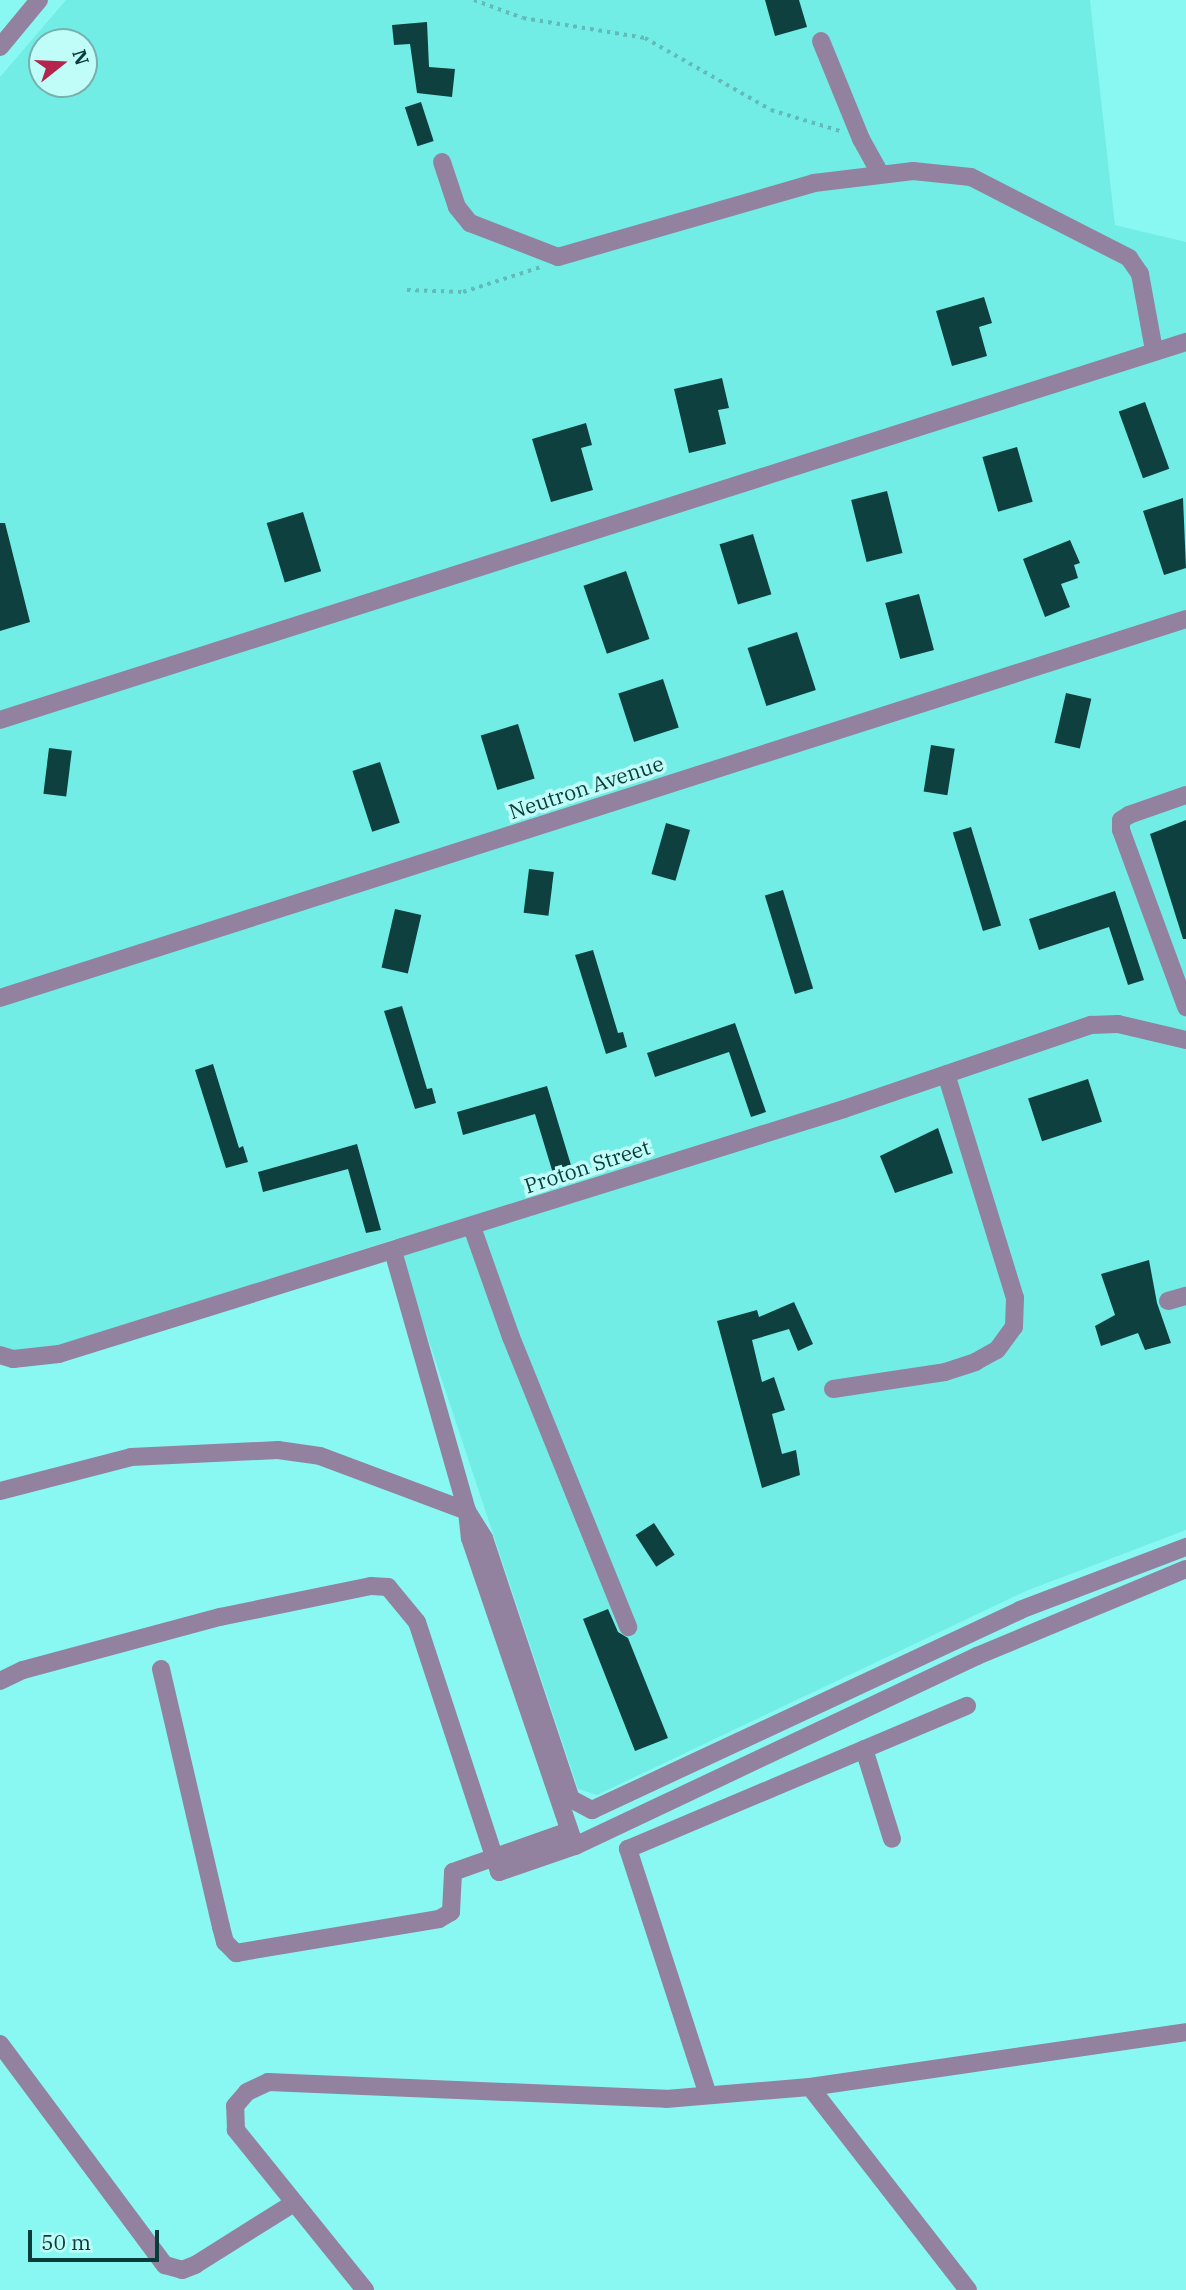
<!DOCTYPE html>
<style>
body{margin:0}
#map{position:relative;width:1186px;height:2290px;overflow:hidden;background:#8af8f2;font-family:"IBM Plex Serif",serif}
div>[style]{position:absolute}
[style*='--x']{left:calc(var(--x)*1px);top:calc(var(--y)*1px);width:calc(var(--w)*1px);rotate:calc(var(--a)*1deg)}
.built>*{inset:0;background:#72ede6}
.building>*{inset:0;background:#0d403e;transform-origin:0 0}
.path>*{height:3.5px;margin-top:-1.75px;transform-origin:0;background:repeating-linear-gradient(90deg,#61bcb8 0 3.5px,transparent 0 8.5px)}
.minor>*{height:18px;margin:-9px;padding:0 9px;transform-origin:9px;border-radius:9px;background:#93829f}
span{translate:-50% -50%;white-space:nowrap;text-align:center;line-height:1.15;-webkit-text-stroke:7px #c0fdf9;paint-order:stroke}
.street-label{font-size:21px;color:#093c3a}
.north{position:absolute;left:28px;top:28px;width:70px;height:70px;box-sizing:border-box;background:#c0fdf9;border:2px solid #77b0ad;border-radius:50%;rotate:72deg;font-size:19px;font-weight:700;line-height:28px;text-align:center;color:#093c3a}
.north::after{content:'';display:block;margin:auto;width:24px;height:32px;background:#b5244d;clip-path:polygon(50% 0,100% 100%,50% 72%,0 100%)}
.scale{position:absolute;left:28px;top:2230px;width:131px;height:32px;box-sizing:border-box;border:4px solid #093c3a;border-top:0;padding-left:9px;font-size:21px;line-height:24px;white-space:nowrap;color:#093c3a;-webkit-text-stroke:5px #c0fdf9;paint-order:stroke}
</style>
<div id="map">
<div class="built">
<i style="clip-path:polygon(evenodd,66px 0,1090px 0,1115px 225px,1186px 242px,1186px 1530px,1026px 1591px,597px 1795px,578px 1789px,395px 1239px,41px 1352px,0 1350px,0 77px,66px 0,42px 42px,84px 42px,84px 84px,42px 84px,42px 42px)"></i>
</div>
<div class="building">
<i style="clip-path:polygon(765px 0,799px 0,807px 27px,775px 36px)"></i>
<i style="clip-path:polygon(427px 22px,429px 67px,455px 69px,452px 97px,417px 93px,410px 44px,394px 45px,392px 25px)"></i>
<i style="left:421px;top:102px;width:41px;height:17px;rotate:72deg"></i>
<i style="clip-path:polygon(984px 297px,992px 323px,979px 327px,987px 356px,952px 366px,936px 311px)"></i>
<i style="clip-path:polygon(722px 378px,729px 408px,718px 410px,726px 444px,689px 453px,674px 389px)"></i>
<i style="left:1145px;top:402px;width:71px;height:28px;rotate:70deg"></i>
<i style="clip-path:polygon(586px 423px,592px 445px,581px 448px,593px 490px,551px 502px,532px 439px)"></i>
<i style="left:1017px;top:447px;width:57px;height:36px;rotate:74deg"></i>
<i style="left:887px;top:491px;width:64px;height:37px;rotate:76deg"></i>
<i style="clip-path:polygon(1183px 498px,1186px 568px,1164px 575px,1143px 511px)"></i>
<i style="left:303px;top:512px;width:62px;height:38px;rotate:73deg"></i>
<i style="clip-path:polygon(0 523px,5px 523px,30px 622px,0 631px)"></i>
<i style="left:753px;top:534px;width:63px;height:35px;rotate:73deg"></i>
<i style="clip-path:polygon(1070px 540px,1080px 563px,1074px 565px,1078px 578px,1061px 584px,1070px 607px,1045px 617px,1023px 559px)"></i>
<i style="left:626px;top:571px;width:72px;height:45px;rotate:71deg"></i>
<i style="left:919px;top:594px;width:58px;height:35px;rotate:75deg"></i>
<i style="left:797px;top:632px;width:61px;height:52px;rotate:72deg"></i>
<i style="left:663px;top:679px;width:51px;height:47px;rotate:72deg"></i>
<i style="left:1066px;top:693px;width:26px;height:51px;rotate:13deg"></i>
<i style="left:518px;top:724px;width:57px;height:39px;rotate:73deg"></i>
<i style="left:931px;top:745px;width:24px;height:47px;rotate:9deg"></i>
<i style="left:49px;top:748px;width:23px;height:46px;rotate:7deg"></i>
<i style="left:380px;top:762px;width:64px;height:29px;rotate:72deg"></i>
<i style="clip-path:polygon(1186px 820px,1186px 939px,1183px 939px,1150px 834px)"></i>
<i style="left:666px;top:823px;width:25px;height:53px;rotate:16deg"></i>
<i style="left:971px;top:827px;width:103px;height:19px;rotate:73deg"></i>
<i style="left:529px;top:869px;width:25px;height:44px;rotate:7deg"></i>
<i style="left:783px;top:890px;width:103px;height:19px;rotate:73deg"></i>
<i style="clip-path:polygon(1115px 891px,1144px 980px,1128px 985px,1109px 927px,1039px 950px,1029px 919px)"></i>
<i style="left:395px;top:909px;width:27px;height:60px;rotate:13deg"></i>
<i style="clip-path:polygon(593px 950px,618px 1033px,623px 1032px,627px 1047px,606px 1054px,575px 955px)"></i>
<i style="clip-path:polygon(402px 1006px,427px 1089px,432px 1088px,436px 1103px,415px 1109px,384px 1011px)"></i>
<i style="clip-path:polygon(735px 1023px,766px 1112px,751px 1117px,729px 1052px,655px 1077px,647px 1053px)"></i>
<i style="clip-path:polygon(213px 1064px,239px 1148px,243px 1146px,248px 1162px,226px 1168px,195px 1070px)"></i>
<i style="left:1088px;top:1079px;width:45px;height:63px;rotate:72deg"></i>
<i style="clip-path:polygon(547px 1086px,574px 1175px,555px 1180px,535px 1114px,463px 1135px,457px 1112px)"></i>
<i style="clip-path:polygon(938px 1128px,953px 1173px,895px 1193px,880px 1156px)"></i>
<i style="clip-path:polygon(357px 1144px,381px 1230px,366px 1233px,348px 1169px,263px 1192px,258px 1172px)"></i>
<i style="clip-path:polygon(1149px 1260px,1157px 1303px,1171px 1343px,1145px 1350px,1138px 1333px,1101px 1346px,1095px 1326px,1115px 1315px,1101px 1274px)"></i>
<i style="clip-path:polygon(794px 1302px,813px 1344px,798px 1351px,789px 1329px,752px 1340px,762px 1382px,774px 1377px,785px 1410px,772px 1414px,782px 1454px,796px 1450px,800px 1475px,762px 1488px,717px 1321px,757px 1310px,759px 1317px)"></i>
<i style="left:654px;top:1523px;width:38px;height:22px;rotate:57deg"></i>
<i style="clip-path:polygon(608px 1609px,618px 1632px,628px 1638px,668px 1738px,635px 1751px,583px 1619px)"></i>
</div>
<div class="path">
<i style="--x:474;--y:0;--w:52;--a:20.2"></i>
<i style="--x:523;--y:18;--w:124;--a:9.3"></i>
<i style="--x:645;--y:38;--w:145;--a:29.7"></i>
<i style="--x:771;--y:110;--w:72;--a:16.9"></i>
<i style="--x:407;--y:290;--w:56;--a:2"></i>
<i style="--x:463;--y:292;--w:82;--a:-17.8"></i>
</div>
<div class="minor">
<i style="--x:821;--y:41;--w:106;--a:67.8"></i>
<i style="--x:861;--y:139;--w:39;--a:61"></i>
<i style="--x:0;--y:47;--w:61;--a:-50.3"></i>
<i style="--x:442;--y:162;--w:47;--a:71.6"></i>
<i style="--x:457;--y:207;--w:21;--a:51"></i>
<i style="--x:470;--y:223;--w:94;--a:21.1"></i>
<i style="--x:558;--y:257;--w:266;--a:-16.1"></i>
<i style="--x:814;--y:183;--w:100;--a:-6.9"></i>
<i style="--x:913;--y:171;--w:58;--a:5.9"></i>
<i style="--x:971;--y:177;--w:178;--a:27.1"></i>
<i style="--x:1129;--y:258;--w:19;--a:55"></i>
<i style="--x:1140;--y:274;--w:77;--a:79.6"></i>
<i style="--x:0;--y:720;--w:1245;--a:-17.68"></i>
<i style="--x:1186;--y:795;--w:60;--a:160.7"></i>
<i style="--x:1129;--y:815;--w:9;--a:148"></i>
<i style="--x:1121;--y:820;--w:10;--a:90"></i>
<i style="--x:1121;--y:830;--w:189;--a:69.8"></i>
<i style="--x:0;--y:998;--w:1245;--a:-17.72"></i>
<i style="--x:472;--y:1227;--w:117;--a:70.5"></i>
<i style="--x:511;--y:1337;--w:313;--a:68"></i>
<i style="--x:393;--y:1251;--w:270;--a:74.1"></i>
<i style="--x:467;--y:1511;--w:27;--a:84"></i>
<i style="--x:470;--y:1538;--w:325;--a:71.2"></i>
<i style="--x:575;--y:1846;--w:445;--a:-25.3"></i>
<i style="--x:977;--y:1656;--w:226;--a:-22.6"></i>
<i style="--x:1168;--y:1301;--w:19;--a:-16"></i>
<i style="--x:0;--y:1355;--w:14;--a:17"></i>
<i style="--x:13;--y:1359;--w:46;--a:-6.2"></i>
<i style="--x:59;--y:1354;--w:822;--a:-17.33"></i>
<i style="--x:844;--y:1109;--w:261;--a:-18.8"></i>
<i style="--x:1091;--y:1025;--w:27;--a:-2"></i>
<i style="--x:1118;--y:1024;--w:70;--a:13.2"></i>
<i style="--x:833;--y:1389;--w:113;--a:-8.6"></i>
<i style="--x:945;--y:1372;--w:32;--a:-18"></i>
<i style="--x:975;--y:1362;--w:25;--a:-29"></i>
<i style="--x:997;--y:1350;--w:29;--a:-54"></i>
<i style="--x:1014;--y:1327;--w:29;--a:-88"></i>
<i style="--x:1015;--y:1298;--w:234;--a:-107.1"></i>
<i style="--x:0;--y:1491;--w:135;--a:-14.5"></i>
<i style="--x:131;--y:1457;--w:147;--a:-2.7"></i>
<i style="--x:278;--y:1450;--w:42;--a:8.1"></i>
<i style="--x:320;--y:1456;--w:157;--a:20.5"></i>
<i style="--x:467;--y:1511;--w:32;--a:58"></i>
<i style="--x:484;--y:1538;--w:275;--a:71.6"></i>
<i style="--x:571;--y:1799;--w:24;--a:28"></i>
<i style="--x:592;--y:1810;--w:472;--a:-25"></i>
<i style="--x:1020;--y:1610;--w:178;--a:-20.8"></i>
<i style="--x:161;--y:1669;--w:265;--a:76.9"></i>
<i style="--x:221;--y:1927;--w:16;--a:75"></i>
<i style="--x:225;--y:1942;--w:16;--a:45"></i>
<i style="--x:236;--y:1953;--w:206;--a:-9.5"></i>
<i style="--x:439;--y:1919;--w:14;--a:-30"></i>
<i style="--x:451;--y:1912;--w:40;--a:-87.1"></i>
<i style="--x:453;--y:1872;--w:123;--a:-19.5"></i>
<i style="--x:0;--y:1681;--w:25;--a:-26"></i>
<i style="--x:23;--y:1670;--w:204;--a:-15.1"></i>
<i style="--x:220;--y:1617;--w:154;--a:-11.6"></i>
<i style="--x:371;--y:1586;--w:17;--a:3"></i>
<i style="--x:388;--y:1587;--w:45;--a:50.4"></i>
<i style="--x:417;--y:1622;--w:263;--a:71.8"></i>
<i style="--x:499;--y:1872;--w:80;--a:-18.9"></i>
<i style="--x:864;--y:1749;--w:94;--a:72.7"></i>
<i style="--x:0;--y:2044;--w:276;--a:53.3"></i>
<i style="--x:165;--y:2265;--w:18;--a:16"></i>
<i style="--x:182;--y:2270;--w:14;--a:-21"></i>
<i style="--x:195;--y:2265;--w:117;--a:-32.1"></i>
<i style="--x:810;--y:2087;--w:257;--a:52.1"></i>
<i style="--x:708;--y:2095;--w:259;--a:-108"></i>
<i style="--x:628;--y:1849;--w:368;--a:-22.9"></i>
<i style="--x:365;--y:2290;--w:206;--a:-128.9"></i>
<i style="--x:236;--y:2130;--w:24;--a:-92"></i>
<i style="--x:235;--y:2106;--w:18;--a:-49"></i>
<i style="--x:247;--y:2092;--w:23;--a:-25"></i>
<i style="--x:268;--y:2082;--w:398;--a:2.4"></i>
<i style="--x:666;--y:2099;--w:144;--a:-4.8"></i>
<i style="--x:810;--y:2087;--w:380;--a:-8.3"></i>
</div>
<div class="street-label">
<span style="left:586px;top:787px;rotate:-18deg">Neutron Avenue</span>
<span style="left:587px;top:1166px;rotate:-18deg">Proton Street</span>
</div>
<div class="north">N</div>
<div class="scale">50 m</div>
</div>
